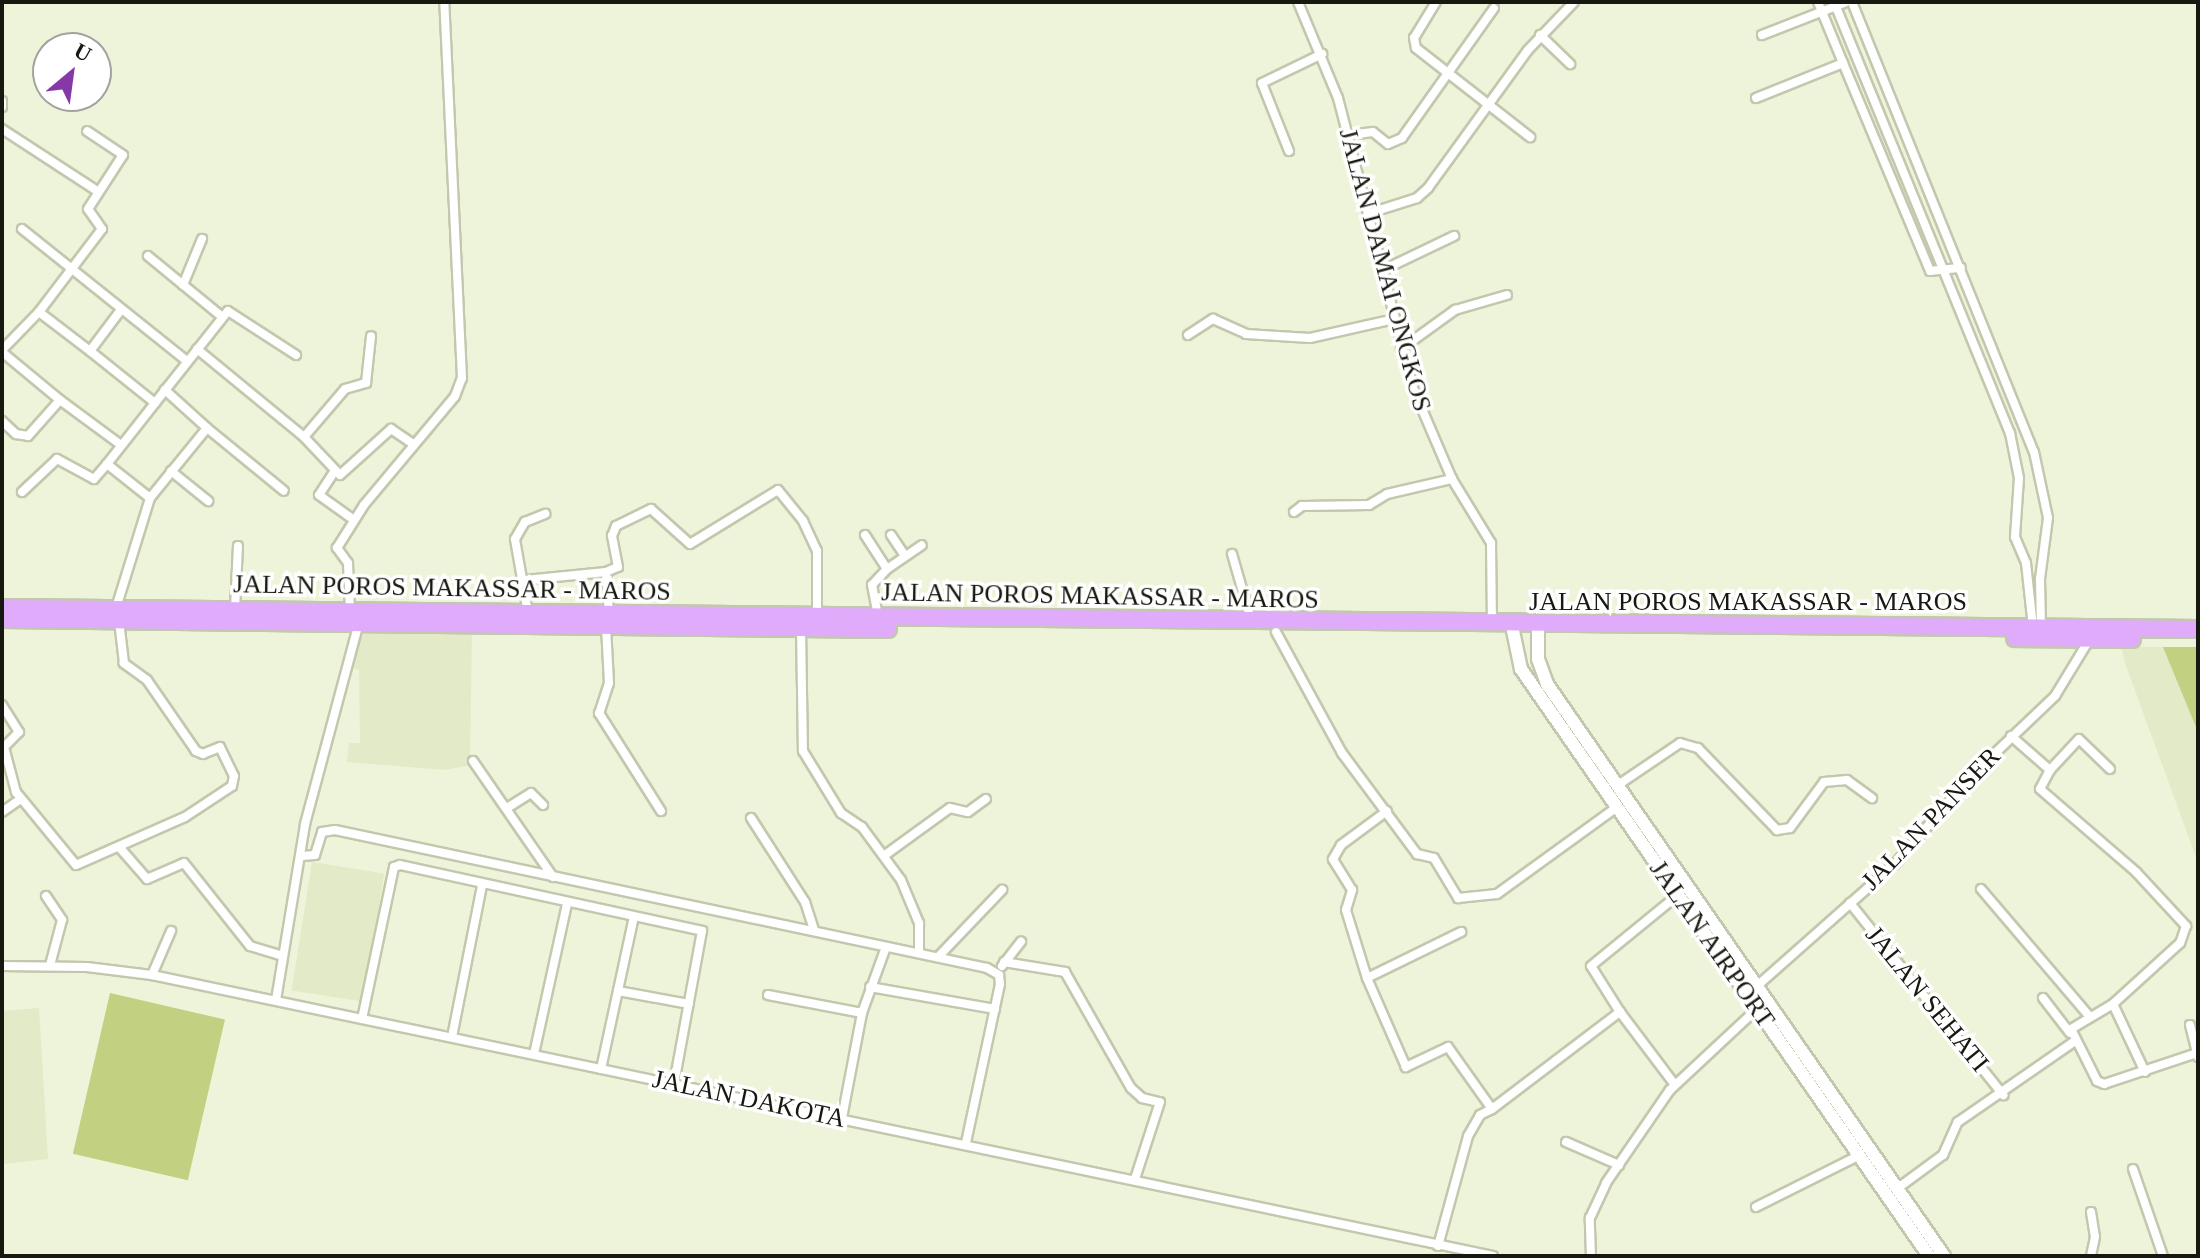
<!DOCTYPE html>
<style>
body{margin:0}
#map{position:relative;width:2200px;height:1258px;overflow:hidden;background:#eef4d9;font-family:"Times New Roman",serif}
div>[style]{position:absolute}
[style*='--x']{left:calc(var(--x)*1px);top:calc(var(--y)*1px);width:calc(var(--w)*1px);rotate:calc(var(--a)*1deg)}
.built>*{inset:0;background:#e2eac8;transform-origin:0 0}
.green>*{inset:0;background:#c1d081;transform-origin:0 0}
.roads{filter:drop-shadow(2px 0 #c2c8ae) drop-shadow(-2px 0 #c2c8ae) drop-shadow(0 2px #c2c8ae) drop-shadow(0 -2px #c2c8ae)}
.street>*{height:8px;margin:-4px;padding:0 4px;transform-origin:4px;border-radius:4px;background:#fff}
.secondary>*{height:12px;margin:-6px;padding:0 6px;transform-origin:6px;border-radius:6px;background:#fff}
.highway>*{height:16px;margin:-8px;padding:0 8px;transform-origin:8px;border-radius:8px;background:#dfabfa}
span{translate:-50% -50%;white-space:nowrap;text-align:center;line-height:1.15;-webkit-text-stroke:7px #fff;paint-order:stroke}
.street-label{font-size:26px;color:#171910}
.frame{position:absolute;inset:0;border:4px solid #171910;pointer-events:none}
.north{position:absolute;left:32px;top:32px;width:80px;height:80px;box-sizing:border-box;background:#fff;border:2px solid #a2a39f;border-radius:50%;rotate:29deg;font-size:22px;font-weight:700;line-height:32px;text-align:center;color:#171910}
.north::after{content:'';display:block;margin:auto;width:28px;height:36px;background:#8638a9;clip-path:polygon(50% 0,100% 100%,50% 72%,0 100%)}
</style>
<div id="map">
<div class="built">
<i style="clip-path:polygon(472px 630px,470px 765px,445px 770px,347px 762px,349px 743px,360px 743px,359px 670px,353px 668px,361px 631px)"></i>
<i style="clip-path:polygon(2121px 647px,2198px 647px,2198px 863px,2125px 663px)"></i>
<i style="left:312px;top:862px;width:73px;height:130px;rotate:9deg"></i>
<i style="clip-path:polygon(39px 1008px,48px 1159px,2px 1164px,2px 1011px)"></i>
</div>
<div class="green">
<i style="clip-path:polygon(2163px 647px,2198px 647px,2198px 732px)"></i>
<i style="left:110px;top:993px;width:118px;height:165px;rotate:13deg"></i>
</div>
<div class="roads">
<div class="street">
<i style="--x:1298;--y:2;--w:104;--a:67.4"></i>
<i style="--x:1338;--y:98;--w:300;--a:75.5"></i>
<i style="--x:1413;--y:388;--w:99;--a:66.8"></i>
<i style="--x:1452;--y:479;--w:75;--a:58.6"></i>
<i style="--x:1491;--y:543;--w:82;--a:89.3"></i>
<i style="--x:1436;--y:2;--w:42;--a:121.4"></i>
<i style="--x:1414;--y:38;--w:10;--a:79"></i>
<i style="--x:1416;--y:48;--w:145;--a:38"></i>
<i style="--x:1834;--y:2;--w:466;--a:67.8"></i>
<i style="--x:2010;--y:433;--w:46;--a:78.7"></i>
<i style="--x:2019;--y:478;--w:59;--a:93.9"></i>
<i style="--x:2015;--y:537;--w:28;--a:67"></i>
<i style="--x:2026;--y:563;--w:64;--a:83.8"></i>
<i style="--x:1852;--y:2;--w:485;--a:68"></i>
<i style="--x:2034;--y:452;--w:67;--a:78"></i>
<i style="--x:2048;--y:518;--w:62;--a:97.5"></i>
<i style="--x:2040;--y:579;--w:47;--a:88.8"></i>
<i style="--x:1540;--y:35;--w:42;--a:44"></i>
<i style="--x:1762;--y:35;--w:90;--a:-21.4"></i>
<i style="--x:1843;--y:63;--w:225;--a:67.3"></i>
<i style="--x:1930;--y:271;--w:31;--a:-6"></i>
<i style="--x:1756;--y:98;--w:94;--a:-21.9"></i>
<i style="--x:1843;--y:63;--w:66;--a:-112.3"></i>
<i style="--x:2;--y:101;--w:6;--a:90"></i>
<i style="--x:2;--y:129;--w:113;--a:33.1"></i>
<i style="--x:1349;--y:135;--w:24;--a:-7"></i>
<i style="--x:1373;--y:132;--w:19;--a:39"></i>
<i style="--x:1388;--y:144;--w:15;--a:-23"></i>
<i style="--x:1402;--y:138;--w:159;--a:-54.7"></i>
<i style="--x:1289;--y:151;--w:73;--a:-111.7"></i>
<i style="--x:1262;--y:83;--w:67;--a:-25.8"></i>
<i style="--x:1370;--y:213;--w:49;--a:-17.7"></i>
<i style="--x:1417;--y:198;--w:15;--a:-42"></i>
<i style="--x:1428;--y:188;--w:170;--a:-54.1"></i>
<i style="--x:1528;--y:50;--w:66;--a:-46.2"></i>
<i style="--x:22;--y:229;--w:211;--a:38.7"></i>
<i style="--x:148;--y:256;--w:94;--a:39.4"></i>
<i style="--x:1383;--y:270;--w:79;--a:-25.6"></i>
<i style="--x:183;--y:285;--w:50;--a:-67.6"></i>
<i style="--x:39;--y:312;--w:64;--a:37.4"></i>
<i style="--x:1188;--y:335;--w:30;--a:-33"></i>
<i style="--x:1213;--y:319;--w:36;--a:24"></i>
<i style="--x:1246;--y:334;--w:64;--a:3.6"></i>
<i style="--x:1310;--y:338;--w:86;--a:-12.7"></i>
<i style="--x:197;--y:349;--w:139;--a:39.4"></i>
<i style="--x:304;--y:437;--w:52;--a:46.5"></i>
<i style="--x:340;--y:475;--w:69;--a:-42"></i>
<i style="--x:391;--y:429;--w:27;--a:34"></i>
<i style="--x:1401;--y:349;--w:67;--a:-35.8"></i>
<i style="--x:1455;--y:310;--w:54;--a:-16.1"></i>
<i style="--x:2;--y:350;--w:53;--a:-45.8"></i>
<i style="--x:39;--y:312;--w:104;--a:-52.8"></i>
<i style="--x:102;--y:229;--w:24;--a:-125"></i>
<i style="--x:88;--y:209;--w:64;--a:-57.1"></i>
<i style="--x:123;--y:155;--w:43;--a:-146.3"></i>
<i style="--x:2;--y:352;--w:75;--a:39.6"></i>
<i style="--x:155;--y:403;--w:117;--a:-51.6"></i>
<i style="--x:228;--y:311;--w:81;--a:32.9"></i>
<i style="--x:2;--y:421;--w:19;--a:43"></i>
<i style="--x:16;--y:434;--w:12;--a:9"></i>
<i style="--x:28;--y:436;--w:48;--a:-48.4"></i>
<i style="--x:60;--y:400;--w:76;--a:36.4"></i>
<i style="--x:207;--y:428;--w:99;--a:39.3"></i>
<i style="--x:304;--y:437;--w:63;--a:-49.5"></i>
<i style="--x:345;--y:389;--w:22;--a:-16"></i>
<i style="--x:366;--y:383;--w:47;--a:-83.9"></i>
<i style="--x:171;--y:471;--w:48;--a:39"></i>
<i style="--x:334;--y:472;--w:27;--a:123"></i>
<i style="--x:319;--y:495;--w:43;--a:35.5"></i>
<i style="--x:22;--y:492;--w:48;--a:-43.3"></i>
<i style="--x:57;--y:459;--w:42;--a:28.4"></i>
<i style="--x:94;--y:479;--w:20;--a:-49"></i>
<i style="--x:150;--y:498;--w:90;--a:-50.8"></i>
<i style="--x:207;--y:428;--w:57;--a:-137.9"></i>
<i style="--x:1294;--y:512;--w:10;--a:-37"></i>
<i style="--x:1302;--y:506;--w:67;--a:-0.9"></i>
<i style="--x:1369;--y:505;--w:21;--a:-31"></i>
<i style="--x:1387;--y:494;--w:67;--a:-13"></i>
<i style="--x:865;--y:535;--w:40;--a:57.1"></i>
<i style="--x:887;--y:569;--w:22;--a:133"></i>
<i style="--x:872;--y:585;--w:32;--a:79"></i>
<i style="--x:891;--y:535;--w:25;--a:56"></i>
<i style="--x:1232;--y:554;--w:69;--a:73.9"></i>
<i style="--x:887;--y:569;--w:42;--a:-34.4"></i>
<i style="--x:525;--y:580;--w:81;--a:-5.6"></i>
<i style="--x:116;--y:608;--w:115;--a:-72.8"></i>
<i style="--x:150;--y:498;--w:55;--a:-141.7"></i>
<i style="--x:107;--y:464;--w:78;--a:-51.8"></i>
<i style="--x:155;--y:403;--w:83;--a:-141.3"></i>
<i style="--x:90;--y:351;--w:50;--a:-53.1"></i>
<i style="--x:235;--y:609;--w:63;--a:-87.3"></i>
<i style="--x:350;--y:611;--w:48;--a:-92.4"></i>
<i style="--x:348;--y:563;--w:19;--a:-126"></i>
<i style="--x:337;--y:548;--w:51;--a:-57.9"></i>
<i style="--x:364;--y:505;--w:142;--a:-50.1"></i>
<i style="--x:455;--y:396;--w:19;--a:-69"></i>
<i style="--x:462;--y:378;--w:376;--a:-92.7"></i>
<i style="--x:528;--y:613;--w:75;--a:-100"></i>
<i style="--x:515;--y:539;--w:20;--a:-60"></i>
<i style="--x:525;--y:522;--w:22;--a:-22"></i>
<i style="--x:609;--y:614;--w:42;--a:-94.1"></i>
<i style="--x:606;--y:572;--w:13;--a:-23"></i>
<i style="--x:618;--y:567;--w:32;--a:-101"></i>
<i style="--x:612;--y:536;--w:11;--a:-68"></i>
<i style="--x:616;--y:526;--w:39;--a:-26"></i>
<i style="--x:651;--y:509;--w:52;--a:41.9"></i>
<i style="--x:690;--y:544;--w:103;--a:-31.5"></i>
<i style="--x:778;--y:490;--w:40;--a:51"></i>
<i style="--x:803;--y:521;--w:33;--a:65"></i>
<i style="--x:817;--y:551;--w:64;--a:90"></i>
<i style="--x:606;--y:626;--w:57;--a:87"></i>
<i style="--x:609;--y:683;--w:32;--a:108"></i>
<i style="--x:599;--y:713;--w:116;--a:57.7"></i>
<i style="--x:801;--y:627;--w:124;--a:89.1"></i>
<i style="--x:803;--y:751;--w:73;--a:58.5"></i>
<i style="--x:841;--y:813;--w:25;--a:34"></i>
<i style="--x:862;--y:827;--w:66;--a:53.7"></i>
<i style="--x:901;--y:880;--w:47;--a:67.3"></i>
<i style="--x:919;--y:923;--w:30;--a:90"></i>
<i style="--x:1276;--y:632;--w:138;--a:61.4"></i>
<i style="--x:1342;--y:753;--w:126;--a:53.4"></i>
<i style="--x:1417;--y:854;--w:17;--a:13"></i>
<i style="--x:1434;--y:858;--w:47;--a:59"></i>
<i style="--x:1458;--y:898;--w:39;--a:-6"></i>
<i style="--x:1497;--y:894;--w:147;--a:-35.9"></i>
<i style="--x:2;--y:705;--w:32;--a:58"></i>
<i style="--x:19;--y:732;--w:21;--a:135"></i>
<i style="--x:4;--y:747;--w:47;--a:75.1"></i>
<i style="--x:16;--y:792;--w:94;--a:50.6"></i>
<i style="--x:76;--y:865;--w:119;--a:-23.8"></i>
<i style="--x:185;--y:817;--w:56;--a:-33.4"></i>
<i style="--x:232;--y:786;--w:10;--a:-79"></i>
<i style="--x:234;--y:776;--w:32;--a:-116"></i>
<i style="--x:220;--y:747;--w:18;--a:158"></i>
<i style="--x:203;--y:754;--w:8;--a:-157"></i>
<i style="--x:196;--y:751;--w:86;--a:-124.6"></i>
<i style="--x:147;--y:680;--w:29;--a:-144"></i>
<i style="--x:124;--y:663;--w:42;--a:-96.8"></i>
<i style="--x:2011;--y:736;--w:52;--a:41.1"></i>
<i style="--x:2050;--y:770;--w:21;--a:118"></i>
<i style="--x:2040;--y:789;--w:127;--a:40.8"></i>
<i style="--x:2136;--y:872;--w:74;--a:47.2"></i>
<i style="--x:2186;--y:926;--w:18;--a:109"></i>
<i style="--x:2180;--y:943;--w:91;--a:137.7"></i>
<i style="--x:2113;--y:1004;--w:49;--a:149.2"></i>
<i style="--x:2071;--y:1029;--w:58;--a:63.4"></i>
<i style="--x:2097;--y:1081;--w:8;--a:23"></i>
<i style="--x:2104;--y:1084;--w:98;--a:-18.4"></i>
<i style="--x:2197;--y:1053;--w:4;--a:76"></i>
<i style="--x:473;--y:761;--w:141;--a:55.4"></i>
<i style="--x:2050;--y:770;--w:42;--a:-46.9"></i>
<i style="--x:2079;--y:739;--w:43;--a:44.1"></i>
<i style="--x:1618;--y:785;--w:75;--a:-34.1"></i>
<i style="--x:1680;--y:743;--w:19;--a:16"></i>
<i style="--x:1698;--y:748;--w:114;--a:46.1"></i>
<i style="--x:1777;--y:830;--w:13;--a:-9"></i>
<i style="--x:1790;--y:828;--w:57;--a:-53.5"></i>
<i style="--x:1824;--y:782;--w:23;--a:-5"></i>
<i style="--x:1847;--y:780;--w:31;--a:36"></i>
<i style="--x:507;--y:808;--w:28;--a:-32"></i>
<i style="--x:531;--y:793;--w:17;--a:45"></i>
<i style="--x:2;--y:812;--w:21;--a:-35"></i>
<i style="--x:751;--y:818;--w:100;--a:57.3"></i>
<i style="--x:805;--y:902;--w:28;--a:72"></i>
<i style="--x:120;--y:848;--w:41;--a:48.9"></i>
<i style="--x:147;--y:879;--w:40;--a:-23.4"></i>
<i style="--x:184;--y:863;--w:106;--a:51.5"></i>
<i style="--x:250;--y:946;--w:34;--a:17"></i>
<i style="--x:885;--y:855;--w:80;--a:-35.9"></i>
<i style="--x:950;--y:808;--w:18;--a:13"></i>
<i style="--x:968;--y:812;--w:22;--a:-36"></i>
<i style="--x:302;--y:856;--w:13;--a:-4"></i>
<i style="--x:315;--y:855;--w:24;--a:-73"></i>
<i style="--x:322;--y:832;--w:13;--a:-9"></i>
<i style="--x:335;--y:830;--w:666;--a:11.95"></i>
<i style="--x:987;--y:968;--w:14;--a:30"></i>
<i style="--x:999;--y:975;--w:9;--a:84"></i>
<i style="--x:1000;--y:984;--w:163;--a:102.1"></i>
<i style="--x:1981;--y:889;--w:168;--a:49.6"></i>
<i style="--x:46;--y:896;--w:29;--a:56"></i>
<i style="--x:62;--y:920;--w:47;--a:104.9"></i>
<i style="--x:1850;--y:903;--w:246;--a:51.4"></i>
<i style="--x:938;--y:957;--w:93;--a:-46.3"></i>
<i style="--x:1004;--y:962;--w:62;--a:9.3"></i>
<i style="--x:1065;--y:972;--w:133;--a:60.4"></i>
<i style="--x:1131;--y:1088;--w:15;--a:42"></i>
<i style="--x:1142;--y:1098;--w:18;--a:13"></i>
<i style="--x:1160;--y:1102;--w:81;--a:108"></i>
<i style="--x:2;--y:966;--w:85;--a:0.7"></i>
<i style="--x:87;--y:967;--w:65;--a:7"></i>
<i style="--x:152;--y:975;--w:1370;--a:11.83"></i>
<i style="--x:1002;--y:966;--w:31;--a:-52"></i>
<i style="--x:152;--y:975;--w:48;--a:-66.6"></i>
<i style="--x:1367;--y:978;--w:71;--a:-107.2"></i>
<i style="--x:1346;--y:910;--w:21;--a:-73"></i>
<i style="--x:1352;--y:890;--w:36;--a:-122"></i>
<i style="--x:1333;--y:859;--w:16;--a:-60"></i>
<i style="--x:1341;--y:845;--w:57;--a:-36.5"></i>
<i style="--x:1757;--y:986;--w:184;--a:-41.5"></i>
<i style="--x:1895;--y:864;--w:113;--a:-49.3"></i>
<i style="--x:1969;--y:778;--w:119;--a:-43.6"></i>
<i style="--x:2055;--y:696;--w:66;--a:-58.7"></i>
<i style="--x:870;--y:987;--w:127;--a:10"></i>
<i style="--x:618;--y:991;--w:72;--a:10.4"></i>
<i style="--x:768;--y:995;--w:96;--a:10.8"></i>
<i style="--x:2043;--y:998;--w:44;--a:52.4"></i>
<i style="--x:276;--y:1000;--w:178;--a:-80.6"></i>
<i style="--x:305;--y:824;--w:208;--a:-75"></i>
<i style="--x:2113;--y:1004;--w:75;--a:64.8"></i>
<i style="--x:1620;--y:1012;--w:91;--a:53"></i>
<i style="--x:362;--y:1019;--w:155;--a:-78.1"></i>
<i style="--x:394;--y:867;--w:6;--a:-18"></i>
<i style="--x:400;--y:865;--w:309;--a:12.3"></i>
<i style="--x:702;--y:931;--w:156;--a:100.4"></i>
<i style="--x:2190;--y:1025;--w:29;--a:76"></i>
<i style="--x:452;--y:1037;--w:154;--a:-78.8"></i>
<i style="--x:534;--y:1054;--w:154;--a:-77.6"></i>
<i style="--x:601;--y:1069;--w:156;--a:-77.8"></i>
<i style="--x:1492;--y:1109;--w:161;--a:-37.2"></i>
<i style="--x:1620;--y:1012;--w:54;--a:-122.2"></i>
<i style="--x:1591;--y:966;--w:112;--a:-39.2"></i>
<i style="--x:842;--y:1118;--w:107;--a:-79.2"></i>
<i style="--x:862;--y:1013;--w:70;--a:-70"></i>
<i style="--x:1566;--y:1142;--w:58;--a:23.5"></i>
<i style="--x:2133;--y:1169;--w:92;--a:71"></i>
<i style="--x:1898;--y:1188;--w:56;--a:-36.3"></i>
<i style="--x:1943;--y:1155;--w:36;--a:-66"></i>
<i style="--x:1958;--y:1122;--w:142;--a:-34.7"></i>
<i style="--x:1756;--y:1207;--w:116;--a:-26.6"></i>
<i style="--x:2091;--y:1212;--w:25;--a:81"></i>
<i style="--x:2095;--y:1237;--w:19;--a:102"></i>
<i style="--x:1438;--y:1246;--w:114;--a:-74.7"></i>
<i style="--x:1468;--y:1136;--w:24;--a:-60"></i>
<i style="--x:1480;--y:1115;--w:13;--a:-27"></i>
<i style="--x:1492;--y:1109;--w:76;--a:-125.4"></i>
<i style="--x:1448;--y:1047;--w:47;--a:154.5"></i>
<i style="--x:1406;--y:1067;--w:97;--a:-113.7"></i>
<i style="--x:1367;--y:978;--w:105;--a:-26.1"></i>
<i style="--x:1591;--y:1256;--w:38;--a:-92"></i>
<i style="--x:1590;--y:1218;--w:38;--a:-65"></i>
<i style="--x:1606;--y:1183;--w:113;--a:-55.5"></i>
<i style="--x:1670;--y:1090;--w:119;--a:-43"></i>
</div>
<div class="secondary">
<i style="--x:1512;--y:626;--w:44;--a:78.2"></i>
<i style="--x:1521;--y:669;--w:715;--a:55.2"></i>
<i style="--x:1538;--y:626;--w:33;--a:90"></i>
<i style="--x:1538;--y:659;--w:27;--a:70"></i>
<i style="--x:1547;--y:684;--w:696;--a:55.24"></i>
</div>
<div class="highway">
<i style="--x:2;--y:608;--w:2196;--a:0.55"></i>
<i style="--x:2;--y:619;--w:886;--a:0.65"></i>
<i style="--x:2015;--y:638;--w:117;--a:0.5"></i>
</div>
</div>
<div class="street-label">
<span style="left:1385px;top:270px;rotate:75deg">JALAN DAMAI ONGKOS</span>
<span style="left:452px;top:588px;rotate:1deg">JALAN POROS MAKASSAR - MAROS</span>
<span style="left:1100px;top:596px;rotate:1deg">JALAN POROS MAKASSAR - MAROS</span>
<span style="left:1748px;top:602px">JALAN POROS MAKASSAR - MAROS</span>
<span style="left:1931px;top:819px;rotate:-46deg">JALAN PANSER</span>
<span style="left:1712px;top:944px;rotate:55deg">JALAN AIRPORT</span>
<span style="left:1927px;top:999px;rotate:51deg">JALAN SEHATI</span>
<span style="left:749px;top:1099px;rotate:12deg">JALAN DAKOTA</span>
</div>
<div class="frame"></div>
<div class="north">U</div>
</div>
